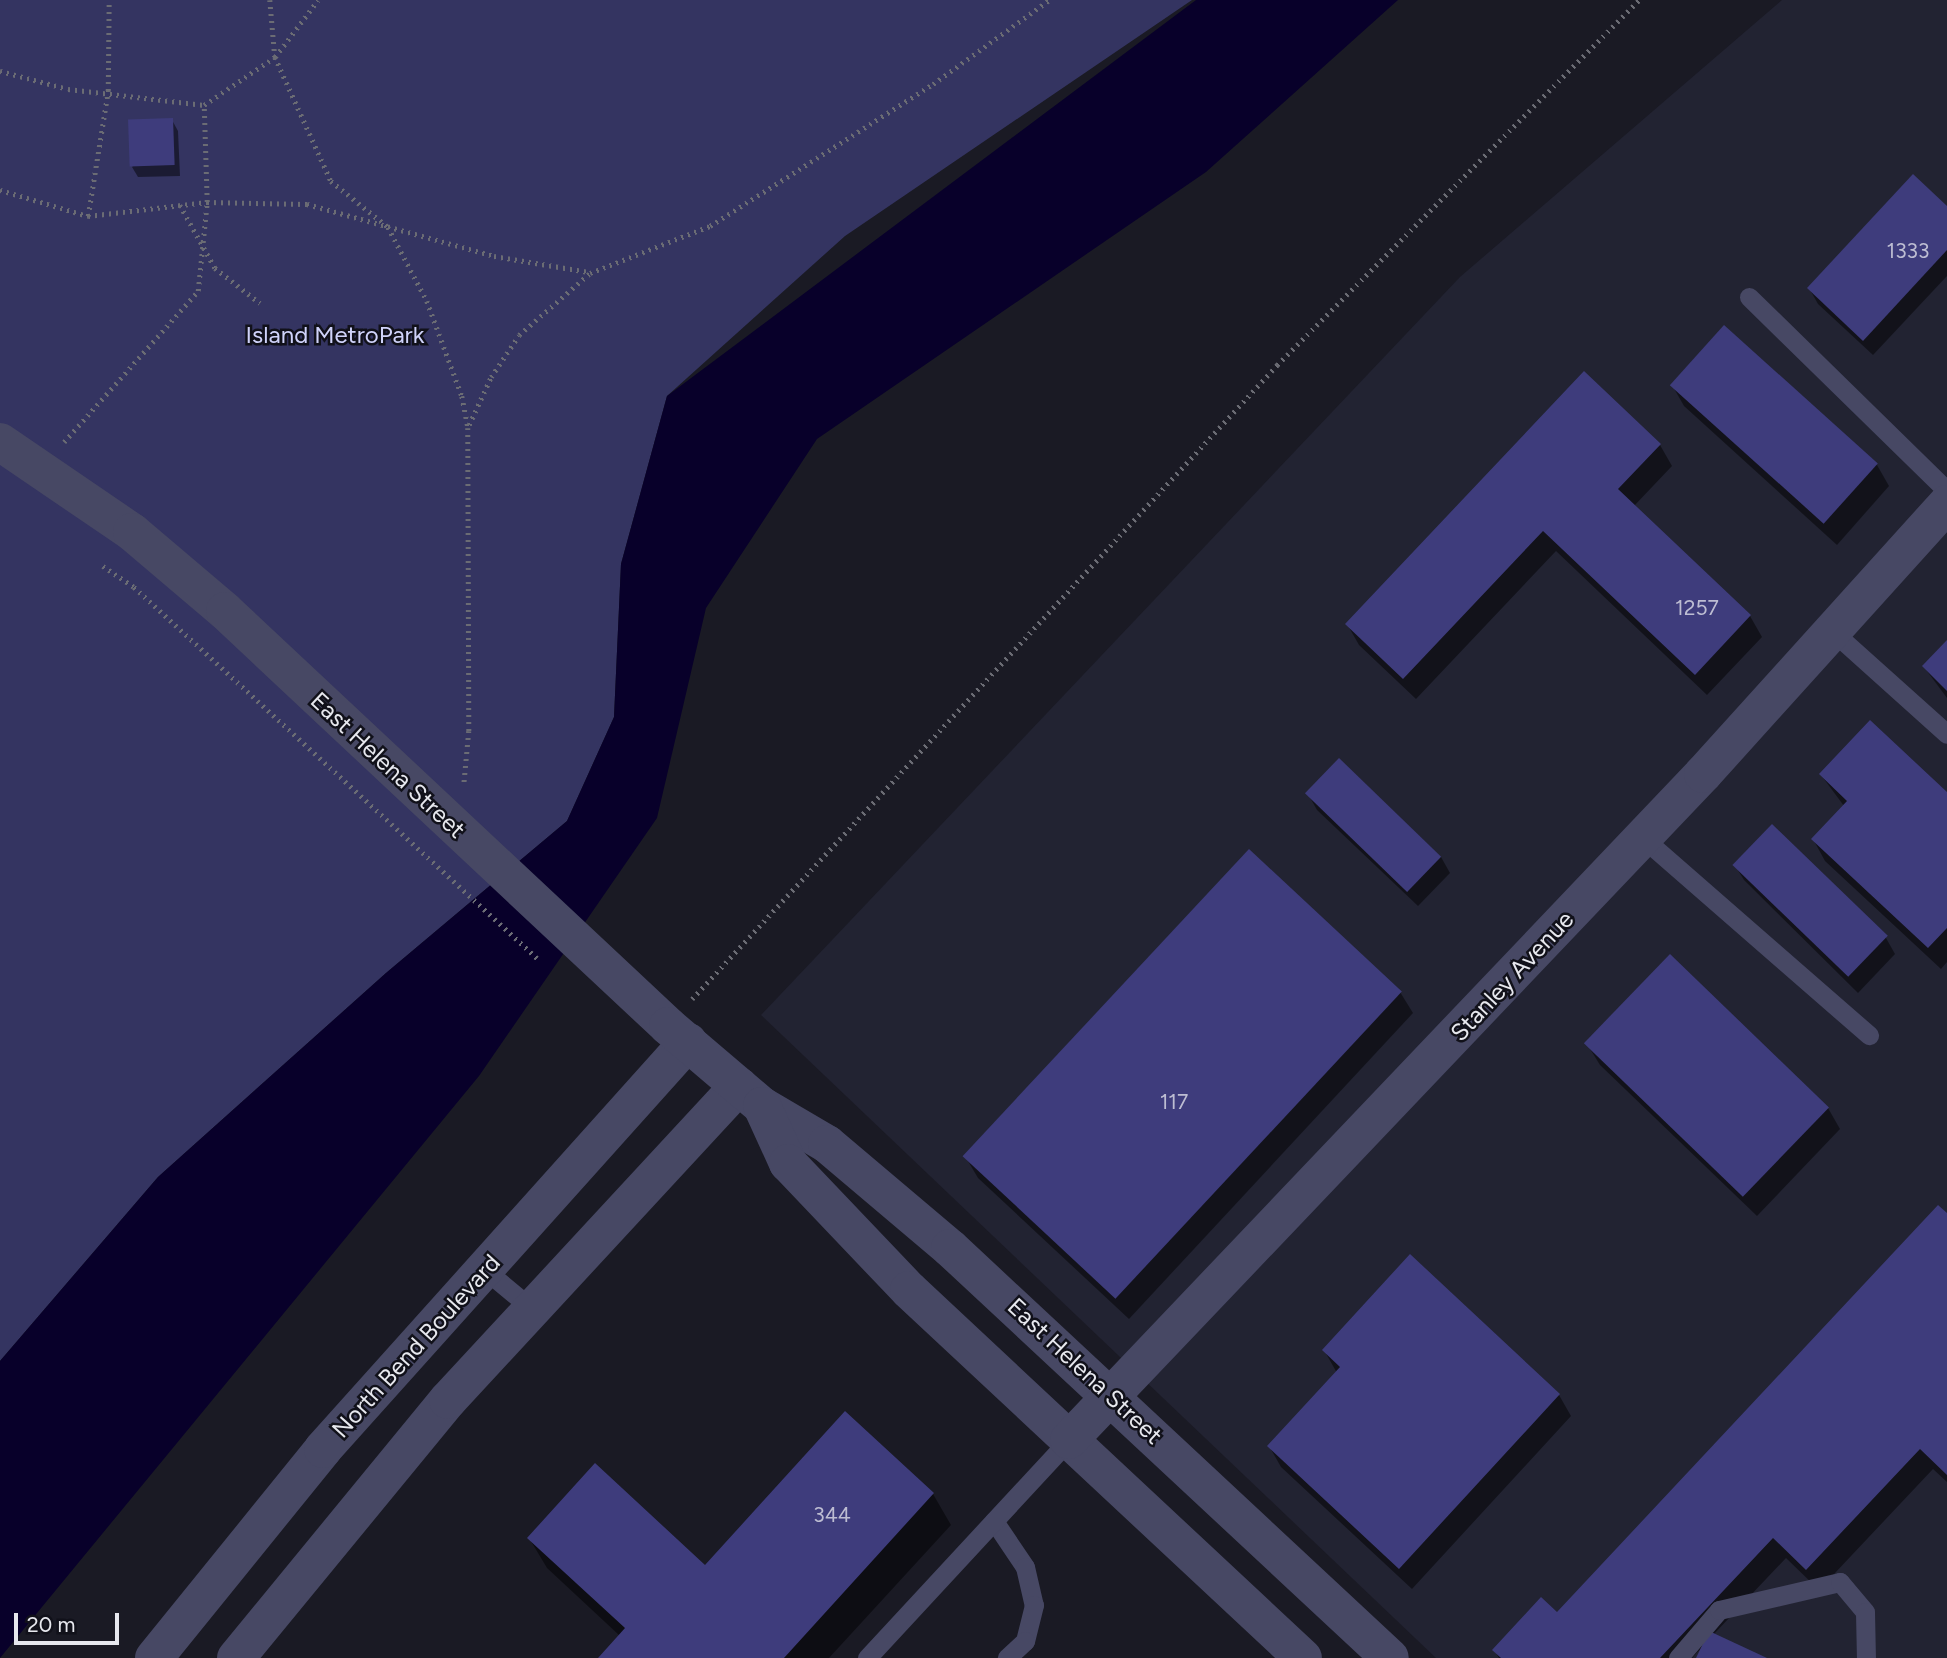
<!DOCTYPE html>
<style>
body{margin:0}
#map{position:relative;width:1947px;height:1658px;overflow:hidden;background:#1a1a24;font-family:Figtree,sans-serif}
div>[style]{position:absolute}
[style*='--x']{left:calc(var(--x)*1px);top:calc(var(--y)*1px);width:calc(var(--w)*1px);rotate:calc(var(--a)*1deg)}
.built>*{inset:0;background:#222332}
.green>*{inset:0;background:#343461}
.water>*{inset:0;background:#08002a}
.shadow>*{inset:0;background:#0007}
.building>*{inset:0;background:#3e3c7c;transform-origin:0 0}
.path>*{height:4.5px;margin-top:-2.25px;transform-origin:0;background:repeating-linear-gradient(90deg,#6b6c74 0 2px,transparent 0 7px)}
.service>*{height:19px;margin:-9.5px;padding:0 9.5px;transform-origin:9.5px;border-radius:9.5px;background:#474864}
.minor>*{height:38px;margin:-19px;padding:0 19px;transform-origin:19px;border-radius:19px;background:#474864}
.tertiary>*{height:38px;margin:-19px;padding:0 19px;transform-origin:19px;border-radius:19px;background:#474864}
span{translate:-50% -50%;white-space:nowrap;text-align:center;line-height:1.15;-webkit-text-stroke:5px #11111a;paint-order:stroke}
.number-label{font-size:21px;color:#bdbdd2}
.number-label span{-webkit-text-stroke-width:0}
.park-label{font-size:24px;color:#d0d3fa}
.street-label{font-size:24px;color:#e7e8ee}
.scale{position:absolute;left:14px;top:1613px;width:105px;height:32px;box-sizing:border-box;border:4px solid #e7e8ee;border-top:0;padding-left:9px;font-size:21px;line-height:24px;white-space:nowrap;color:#e7e8ee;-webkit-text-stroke:5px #11111a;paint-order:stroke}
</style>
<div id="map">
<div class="built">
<i style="clip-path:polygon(1782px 0,1947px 0,1947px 1658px,1436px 1658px,761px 1015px,1460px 277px)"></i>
</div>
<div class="green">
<i style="clip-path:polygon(0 0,1192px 0,845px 236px,667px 396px,621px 564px,614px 717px,567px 821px,386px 973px,158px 1177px,0 1361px)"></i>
</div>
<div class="water">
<i style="clip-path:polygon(1196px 0,1398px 0,1206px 172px,817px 439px,706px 608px,657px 818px,479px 1076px,0 1658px,0 1361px,158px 1177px,386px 973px,567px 821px,614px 717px,621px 564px,667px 396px)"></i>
</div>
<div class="shadow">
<i style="clip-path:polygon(172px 120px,178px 131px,180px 176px,138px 177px,132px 167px)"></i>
<i style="clip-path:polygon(1947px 208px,1947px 276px,1873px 355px,1818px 304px,1809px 288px)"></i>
<i style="clip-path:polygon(1672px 385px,1877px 465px,1889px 486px,1837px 545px,1684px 406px)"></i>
<i style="clip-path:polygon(1660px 445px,1672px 466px,1634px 506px,1750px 616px,1762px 637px,1707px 695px,1556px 551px,1416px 699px,1359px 645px,1347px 624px)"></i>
<i style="clip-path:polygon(1947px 642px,1947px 698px,1924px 667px)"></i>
<i style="clip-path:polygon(1340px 760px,1441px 857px,1450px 873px,1418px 906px,1317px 810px,1308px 794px)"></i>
<i style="clip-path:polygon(1821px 775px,1947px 794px,1947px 962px,1941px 969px,1825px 861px,1813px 839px,1844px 806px)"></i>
<i style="clip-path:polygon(1772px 826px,1886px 938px,1895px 954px,1858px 993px,1744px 880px,1734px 864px)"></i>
<i style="clip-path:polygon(1400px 992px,1413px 1013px,1129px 1319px,978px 1178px,965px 1156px)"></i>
<i style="clip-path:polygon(1587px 1044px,1828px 1108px,1840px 1129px,1757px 1216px,1600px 1065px)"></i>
<i style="clip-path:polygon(1947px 1215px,1947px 1482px,1933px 1469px,1819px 1590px,1786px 1558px,1713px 1635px,1763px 1658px,1698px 1658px,1703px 1646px,1692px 1658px,1499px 1658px,1494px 1650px,1557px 1614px)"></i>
<i style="clip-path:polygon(1324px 1350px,1559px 1395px,1571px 1416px,1412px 1589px,1281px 1467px,1269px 1446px,1337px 1373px)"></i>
<i style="clip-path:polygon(933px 1494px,951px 1525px,829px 1658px,600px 1658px,620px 1636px,547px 1568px,529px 1538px,705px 1567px)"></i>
</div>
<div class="building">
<i style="left:173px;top:118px;width:47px;height:45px;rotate:88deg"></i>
<i style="clip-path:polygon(1913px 174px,1947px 206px,1947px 250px,1863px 341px,1807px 288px)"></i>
<i style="left:1724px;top:325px;width:207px;height:81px;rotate:42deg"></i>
<i style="clip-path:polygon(1584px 371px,1661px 444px,1618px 489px,1751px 615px,1695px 675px,1543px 531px,1403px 679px,1345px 624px)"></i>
<i style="clip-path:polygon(1947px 640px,1947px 691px,1922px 666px)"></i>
<i style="clip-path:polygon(1870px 720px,1947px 792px,1947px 928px,1928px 948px,1811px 839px,1847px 801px,1819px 774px)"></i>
<i style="left:1339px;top:758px;width:142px;height:49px;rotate:44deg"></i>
<i style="left:1772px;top:824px;width:161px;height:57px;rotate:44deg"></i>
<i style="left:1249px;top:849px;width:209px;height:420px;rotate:43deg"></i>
<i style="left:1670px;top:954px;width:221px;height:124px;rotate:44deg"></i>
<i style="clip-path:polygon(1938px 1205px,1947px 1213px,1947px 1475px,1920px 1449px,1806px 1570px,1773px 1538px,1660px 1658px,1501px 1658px,1492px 1650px,1541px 1597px,1557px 1612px)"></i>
<i style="clip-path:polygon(1410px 1254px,1560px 1394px,1399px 1569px,1267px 1446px,1340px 1367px,1322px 1350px)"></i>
<i style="clip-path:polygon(845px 1411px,934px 1493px,784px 1658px,598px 1658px,625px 1628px,527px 1538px,595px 1463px,705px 1565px)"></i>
<i style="clip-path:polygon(1709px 1631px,1767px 1658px,1696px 1658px)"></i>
</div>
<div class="path">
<i style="--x:270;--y:0;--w:57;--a:85"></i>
<i style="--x:275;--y:57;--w:136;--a:65.7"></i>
<i style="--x:331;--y:181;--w:73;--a:38.9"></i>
<i style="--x:388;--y:227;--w:84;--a:62.2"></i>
<i style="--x:427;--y:301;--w:101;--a:69.8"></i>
<i style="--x:462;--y:396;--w:33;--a:79"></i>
<i style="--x:468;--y:428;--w:303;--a:89.8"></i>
<i style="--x:469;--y:731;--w:54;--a:95.3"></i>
<i style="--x:0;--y:71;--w:70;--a:14.8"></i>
<i style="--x:68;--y:89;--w:137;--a:6.7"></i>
<i style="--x:204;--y:105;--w:86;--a:-34.1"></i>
<i style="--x:275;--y:57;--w:71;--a:-53"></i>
<i style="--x:0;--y:190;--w:92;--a:16.5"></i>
<i style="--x:88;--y:216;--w:120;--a:-6.7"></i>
<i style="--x:207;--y:202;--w:100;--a:1.1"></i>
<i style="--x:307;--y:204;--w:194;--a:15.5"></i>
<i style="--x:494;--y:256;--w:96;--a:9.6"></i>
<i style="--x:180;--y:205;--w:72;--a:60.9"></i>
<i style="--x:215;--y:268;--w:57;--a:37.9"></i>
<i style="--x:88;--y:216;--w:127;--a:-80.9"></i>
<i style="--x:108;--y:91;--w:91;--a:-89.4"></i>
<i style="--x:469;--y:425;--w:53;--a:-65.4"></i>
<i style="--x:491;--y:377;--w:50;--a:-56.3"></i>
<i style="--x:519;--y:335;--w:94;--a:-41.1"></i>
<i style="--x:590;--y:273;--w:129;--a:-21.4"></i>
<i style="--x:710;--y:226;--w:264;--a:-32.5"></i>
<i style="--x:933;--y:84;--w:143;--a:-35.9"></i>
<i style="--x:64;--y:442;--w:202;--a:-48.4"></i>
<i style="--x:198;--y:291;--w:89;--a:-84.2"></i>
<i style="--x:207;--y:202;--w:97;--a:-91.8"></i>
<i style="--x:103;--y:566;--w:37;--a:34"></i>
<i style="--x:134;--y:587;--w:548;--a:42.63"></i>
<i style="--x:692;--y:999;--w:863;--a:-47.3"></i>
<i style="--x:1277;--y:365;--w:514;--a:-45.24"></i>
</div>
<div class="service">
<i style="--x:1749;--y:297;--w:277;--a:44.4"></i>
<i style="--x:1830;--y:629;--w:157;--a:41.9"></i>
<i style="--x:1643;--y:838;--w:300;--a:41.1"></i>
<i style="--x:484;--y:1269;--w:61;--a:39.7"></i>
<i style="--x:994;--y:1521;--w:55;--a:56"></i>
<i style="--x:1025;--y:1567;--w:39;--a:77"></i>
<i style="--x:1034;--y:1605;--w:37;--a:104"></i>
<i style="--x:1025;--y:1641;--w:25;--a:137"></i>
<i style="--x:867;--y:1658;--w:297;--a:-47.2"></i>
<i style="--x:1678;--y:1658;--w:63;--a:-49.5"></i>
<i style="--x:1719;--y:1610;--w:124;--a:-13"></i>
<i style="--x:1840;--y:1582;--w:39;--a:50"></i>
<i style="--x:1865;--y:1612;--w:46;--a:88.8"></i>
</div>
<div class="minor">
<i style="--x:154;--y:1658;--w:269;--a:-51"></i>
<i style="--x:323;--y:1449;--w:547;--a:-48.11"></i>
<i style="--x:236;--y:1658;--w:334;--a:-50.6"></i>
<i style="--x:448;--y:1400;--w:428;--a:-47.2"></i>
</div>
<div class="tertiary">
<i style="--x:0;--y:442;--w:160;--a:34.3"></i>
<i style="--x:132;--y:532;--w:122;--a:40.3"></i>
<i style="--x:225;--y:611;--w:607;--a:43.13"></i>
<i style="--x:668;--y:1026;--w:123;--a:40.4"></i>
<i style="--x:762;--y:1106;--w:75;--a:30.3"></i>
<i style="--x:827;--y:1144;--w:161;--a:40.2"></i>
<i style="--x:950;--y:1248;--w:601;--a:42.98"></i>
<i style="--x:762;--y:1106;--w:63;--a:65.5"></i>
<i style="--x:788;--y:1163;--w:175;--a:46.4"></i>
<i style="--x:909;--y:1290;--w:539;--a:43.05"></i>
<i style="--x:1069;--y:1440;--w:920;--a:-46.41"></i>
<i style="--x:1703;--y:774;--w:364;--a:-47.9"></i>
</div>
<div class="number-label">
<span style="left:1908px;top:251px">1333</span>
<span style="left:1697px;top:608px">1257</span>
<span style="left:1174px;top:1102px">117</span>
<span style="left:832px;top:1515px">344</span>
</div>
<div class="park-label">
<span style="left:335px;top:335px">Island MetroPark</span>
</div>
<div class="street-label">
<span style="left:388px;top:765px;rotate:43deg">East Helena Street</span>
<span style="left:1512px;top:976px;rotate:-47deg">Stanley Avenue</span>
<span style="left:416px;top:1346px;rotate:-48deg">North Bend Boulevard</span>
<span style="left:1085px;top:1371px;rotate:43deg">East Helena Street</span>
</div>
<div class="scale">20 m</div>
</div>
